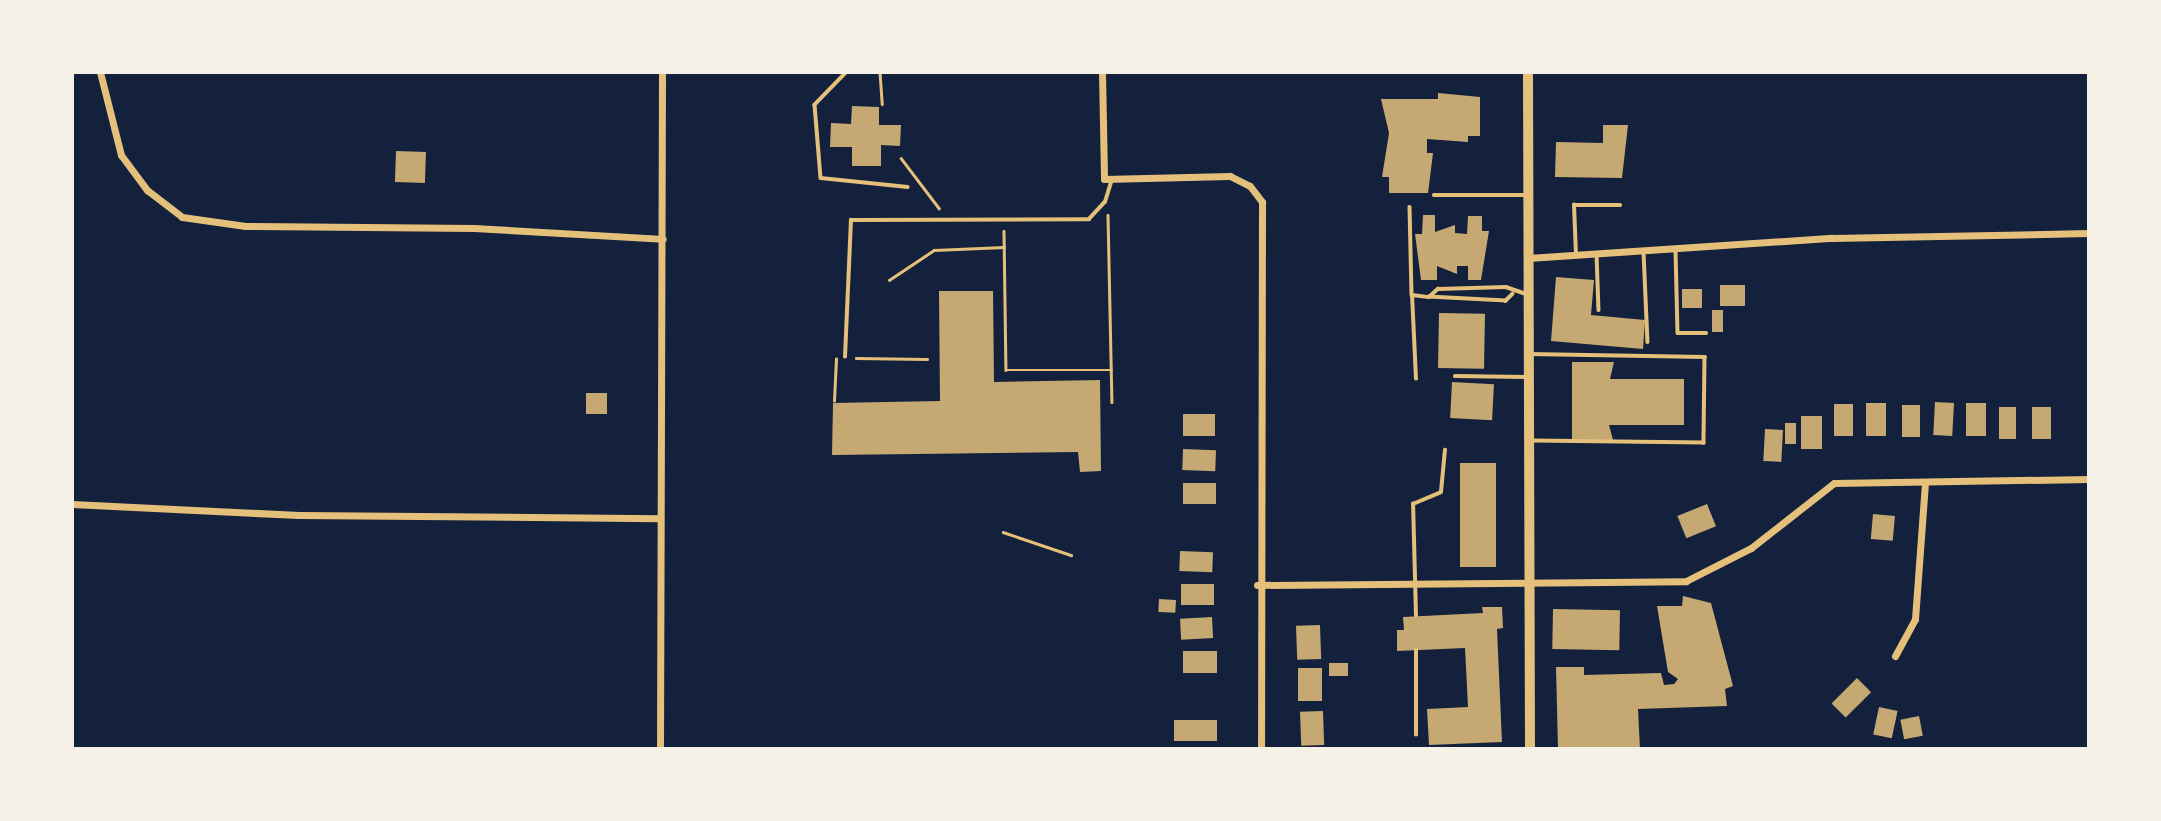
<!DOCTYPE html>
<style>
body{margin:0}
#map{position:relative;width:2161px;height:821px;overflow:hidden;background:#14213d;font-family:"DM Sans",sans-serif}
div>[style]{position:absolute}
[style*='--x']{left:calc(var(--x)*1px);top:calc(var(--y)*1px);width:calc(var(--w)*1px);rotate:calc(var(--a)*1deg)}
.building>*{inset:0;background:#c6a872;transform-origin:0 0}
.path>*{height:2.5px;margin:-1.25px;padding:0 1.25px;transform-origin:1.25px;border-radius:1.25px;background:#e5c07b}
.service>*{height:3.5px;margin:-1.75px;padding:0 1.75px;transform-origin:1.75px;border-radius:1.75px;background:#e5c07b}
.minor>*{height:7px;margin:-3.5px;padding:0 3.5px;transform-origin:3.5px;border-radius:3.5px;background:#e5c07b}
.secondary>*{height:10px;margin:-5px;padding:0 5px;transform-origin:5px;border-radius:5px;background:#e5c07b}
span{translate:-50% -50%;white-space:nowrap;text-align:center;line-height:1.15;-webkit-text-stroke:6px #f6f1e7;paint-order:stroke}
.frame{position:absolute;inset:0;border:74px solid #f6f1e7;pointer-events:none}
</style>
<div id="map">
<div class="building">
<i style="clip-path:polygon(1438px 93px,1480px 97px,1480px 136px,1468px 136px,1468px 142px,1427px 139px,1427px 153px,1433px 153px,1428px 193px,1389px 193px,1389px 177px,1382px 177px,1389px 133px,1381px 99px,1438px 99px)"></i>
<i style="clip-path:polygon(852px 106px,879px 107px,879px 125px,901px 125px,900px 146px,881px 145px,881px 166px,852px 166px,852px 147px,830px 147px,831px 123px,851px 124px)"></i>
<i style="clip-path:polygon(1603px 125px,1628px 125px,1622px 178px,1555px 177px,1556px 142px,1603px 143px)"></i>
<i style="left:396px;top:151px;width:30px;height:31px;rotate:2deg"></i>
<i style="clip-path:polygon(1423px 215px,1435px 215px,1435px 232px,1455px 225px,1455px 233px,1467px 234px,1468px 216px,1482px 216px,1482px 231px,1489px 231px,1481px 280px,1468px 280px,1468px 266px,1457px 266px,1457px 274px,1437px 266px,1437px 280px,1421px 280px,1415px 234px,1422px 234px)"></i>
<i style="clip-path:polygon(1556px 277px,1594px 280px,1591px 315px,1645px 320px,1643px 349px,1551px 341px)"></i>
<i style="left:1720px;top:285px;width:25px;height:21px"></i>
<i style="left:1682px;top:289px;width:20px;height:19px"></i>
<i style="clip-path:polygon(939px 291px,993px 291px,994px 382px,1100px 380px,1101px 471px,1080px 472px,1078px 452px,832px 455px,833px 403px,940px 401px)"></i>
<i style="left:1712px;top:310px;width:11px;height:22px"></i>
<i style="left:1439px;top:313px;width:46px;height:55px;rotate:1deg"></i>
<i style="clip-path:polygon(1572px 362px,1614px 362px,1610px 379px,1684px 379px,1684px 425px,1609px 425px,1613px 440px,1572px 440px)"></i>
<i style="left:1452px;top:382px;width:42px;height:36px;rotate:3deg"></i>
<i style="left:586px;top:393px;width:21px;height:21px"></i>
<i style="left:1935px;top:402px;width:19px;height:33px;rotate:3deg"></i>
<i style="left:1866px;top:403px;width:20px;height:33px"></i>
<i style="left:1966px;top:403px;width:20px;height:33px"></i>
<i style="left:1834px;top:404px;width:19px;height:32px"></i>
<i style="left:1902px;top:405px;width:18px;height:32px"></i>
<i style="left:1999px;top:407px;width:17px;height:32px"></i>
<i style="left:2032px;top:407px;width:19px;height:32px"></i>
<i style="left:1215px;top:414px;width:22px;height:32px;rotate:90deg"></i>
<i style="left:1822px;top:416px;width:33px;height:21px;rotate:90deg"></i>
<i style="left:1785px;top:423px;width:11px;height:21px"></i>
<i style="left:1765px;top:429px;width:18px;height:32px;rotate:3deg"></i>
<i style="left:1183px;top:449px;width:33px;height:21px;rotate:2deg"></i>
<i style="left:1460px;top:463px;width:36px;height:104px"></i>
<i style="left:1183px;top:483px;width:33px;height:21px"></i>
<i style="left:1707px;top:504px;width:24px;height:32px;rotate:68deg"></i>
<i style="left:1873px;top:514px;width:22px;height:25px;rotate:5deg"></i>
<i style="left:1180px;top:551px;width:33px;height:20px;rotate:2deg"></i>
<i style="left:1181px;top:584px;width:33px;height:21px"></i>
<i style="clip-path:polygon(1683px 596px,1711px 603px,1733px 686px,1725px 689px,1727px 706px,1638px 709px,1640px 749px,1558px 749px,1556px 667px,1584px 667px,1584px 675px,1661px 673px,1664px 685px,1674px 684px,1678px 679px,1668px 672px,1657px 606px,1682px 606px)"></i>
<i style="left:1159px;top:599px;width:17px;height:13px;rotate:3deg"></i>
<i style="clip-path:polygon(1482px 607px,1502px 607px,1503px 628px,1497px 629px,1502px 742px,1429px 745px,1427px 709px,1468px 707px,1465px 648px,1397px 651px,1397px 630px,1404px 630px,1403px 617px,1483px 613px)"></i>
<i style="left:1553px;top:609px;width:67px;height:40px;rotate:1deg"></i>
<i style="left:1212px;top:617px;width:21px;height:32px;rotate:87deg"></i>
<i style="left:1320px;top:625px;width:34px;height:24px;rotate:88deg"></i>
<i style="left:1183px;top:651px;width:34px;height:22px"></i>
<i style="left:1348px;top:663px;width:13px;height:19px;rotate:90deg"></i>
<i style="left:1298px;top:668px;width:24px;height:33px"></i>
<i style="left:1857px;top:678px;width:20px;height:36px;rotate:45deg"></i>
<i style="left:1879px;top:707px;width:19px;height:28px;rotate:12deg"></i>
<i style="left:1323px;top:711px;width:34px;height:23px;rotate:88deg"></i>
<i style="left:1919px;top:716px;width:20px;height:19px;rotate:79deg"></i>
<i style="left:1174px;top:720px;width:43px;height:21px"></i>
</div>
<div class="path">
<i style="--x:880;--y:72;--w:32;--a:86"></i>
<i style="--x:901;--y:158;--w:63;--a:52.8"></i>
<i style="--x:1108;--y:215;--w:187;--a:88.8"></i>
<i style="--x:1004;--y:231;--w:139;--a:89.2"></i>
<i style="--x:1006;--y:370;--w:106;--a:0"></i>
<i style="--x:889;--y:280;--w:54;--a:-33.7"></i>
<i style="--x:934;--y:250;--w:70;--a:-2.5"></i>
<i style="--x:856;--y:358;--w:71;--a:0.8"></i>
<i style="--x:834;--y:401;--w:42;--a:-87.3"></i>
<i style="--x:1003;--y:532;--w:72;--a:18.7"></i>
</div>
<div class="service">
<i style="--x:847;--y:72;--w:46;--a:134.1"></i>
<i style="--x:815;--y:105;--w:73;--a:85.3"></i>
<i style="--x:821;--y:178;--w:87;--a:5.9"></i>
<i style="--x:1434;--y:195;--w:92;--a:0"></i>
<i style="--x:1410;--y:207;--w:88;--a:88.7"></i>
<i style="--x:1676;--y:251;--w:82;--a:88.6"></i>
<i style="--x:1678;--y:333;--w:28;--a:0"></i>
<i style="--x:1644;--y:252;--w:90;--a:87.5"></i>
<i style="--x:1597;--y:254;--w:56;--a:88"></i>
<i style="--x:1576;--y:255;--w:50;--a:-92.3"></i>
<i style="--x:1574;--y:205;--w:46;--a:0"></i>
<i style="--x:1513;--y:294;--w:10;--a:135"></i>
<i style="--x:1506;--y:301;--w:77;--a:-177"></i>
<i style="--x:1429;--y:297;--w:12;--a:-42"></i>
<i style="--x:1438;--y:289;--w:68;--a:-1.7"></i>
<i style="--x:1506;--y:287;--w:21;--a:19"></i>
<i style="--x:1529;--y:354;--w:176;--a:1"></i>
<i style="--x:1705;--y:357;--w:86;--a:90.7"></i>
<i style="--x:1704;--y:443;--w:171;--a:-179.3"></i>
<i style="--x:845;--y:357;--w:137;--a:-87.5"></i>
<i style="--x:851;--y:220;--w:238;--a:-0.2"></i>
<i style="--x:1089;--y:219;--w:23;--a:-47"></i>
<i style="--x:1105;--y:202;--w:24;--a:-73"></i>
<i style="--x:1455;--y:376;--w:70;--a:0.8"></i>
<i style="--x:1416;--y:379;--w:84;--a:-92.7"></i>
<i style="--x:1412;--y:295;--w:17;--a:7"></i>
<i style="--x:1416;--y:616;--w:112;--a:-91.5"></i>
<i style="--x:1413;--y:504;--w:30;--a:-23"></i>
<i style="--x:1441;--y:492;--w:42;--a:-84.6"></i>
<i style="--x:1416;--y:735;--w:85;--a:-90"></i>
</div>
<div class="minor">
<i style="--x:100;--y:72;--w:86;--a:75.8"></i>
<i style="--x:121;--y:155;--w:44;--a:53.4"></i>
<i style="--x:147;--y:190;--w:44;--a:37.6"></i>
<i style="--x:182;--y:217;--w:64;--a:8.1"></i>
<i style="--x:245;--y:226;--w:229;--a:0.5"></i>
<i style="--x:474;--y:228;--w:189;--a:3.3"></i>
<i style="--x:1102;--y:72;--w:107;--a:88.9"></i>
<i style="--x:1104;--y:179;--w:126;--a:-1.4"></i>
<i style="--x:1230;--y:176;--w:22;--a:27"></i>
<i style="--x:1250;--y:186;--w:20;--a:53"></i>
<i style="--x:1262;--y:202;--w:547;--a:90.1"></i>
<i style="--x:1528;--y:258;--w:305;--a:-3.8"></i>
<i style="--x:1832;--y:238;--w:257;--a:-1.1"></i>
<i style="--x:72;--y:504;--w:227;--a:2.8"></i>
<i style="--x:299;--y:515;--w:361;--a:0.5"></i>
<i style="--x:1257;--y:585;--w:429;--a:-0.5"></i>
<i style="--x:1686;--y:581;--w:73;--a:-26.9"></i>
<i style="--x:1751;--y:548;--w:105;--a:-38.1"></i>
<i style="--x:1834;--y:483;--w:255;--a:-0.9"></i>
<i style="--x:1895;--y:656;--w:42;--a:-61.6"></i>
<i style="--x:1915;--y:619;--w:137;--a:-85.8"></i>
<i style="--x:660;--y:749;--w:677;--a:-89.83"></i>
</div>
<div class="secondary">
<i style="--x:1528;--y:72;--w:677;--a:89.83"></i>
</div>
<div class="frame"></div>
</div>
